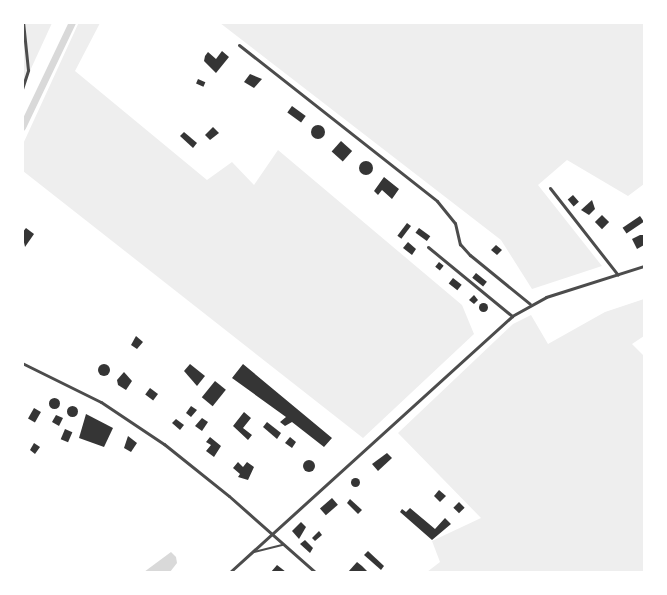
<!DOCTYPE html>
<style>
body{margin:0}
#map{position:relative;width:667px;height:595px;overflow:hidden;background:#fff;font-family:"Varela Round",sans-serif}
div>[style]{position:absolute}
[style*='--x']{left:calc(var(--x)*1px);top:calc(var(--y)*1px);width:calc(var(--w)*1px);rotate:calc(var(--a)*1deg)}
.green>*{inset:0;background:#eee}
.water>*{inset:0;background:#d9d9d9}
.canal>*{height:7px;margin:-3.5px;padding:0 3.5px;transform-origin:3.5px;border-radius:3.5px;background:#d9d9d9}
.building>*{inset:0;background:#353535;transform-origin:0 0}
.round{border-radius:50%}
.service>*{height:2px;margin:-1px;padding:0 1px;transform-origin:1px;border-radius:1px;background:#4c4c4c}
.minor>*{height:3px;margin:-1.5px;padding:0 1.5px;transform-origin:1.5px;border-radius:1.5px;background:#4c4c4c}
span{translate:-50% -50%;white-space:nowrap;text-align:center;line-height:1.15;-webkit-text-stroke:5px #fff;paint-order:stroke}
.frame{position:absolute;inset:0;border:24px solid #fff;pointer-events:none}
</style>
<div id="map">
<div class="green">
<i style="clip-path:polygon(79px 22px,100px 23px,75px 71px,207px 180px,232px 162px,254px 185px,278px 150px,462px 305px,474px 334px,363px 438px,23px 171px,23px 144px)"></i>
<i style="clip-path:polygon(23px 23px,52px 23px,23px 86px)"></i>
<i style="clip-path:polygon(220px 23px,644px 23px,644px 184px,628px 196px,567px 160px,538px 185px,602px 266px,532px 289px,501px 240px)"></i>
<i style="clip-path:polygon(644px 299px,644px 336px,632px 344px,644px 356px,644px 572px,427px 572px,440px 562px,432px 541px,481px 518px,398px 433px,513px 324px,531px 315px,548px 344px,605px 312px)"></i>
</div>
<div class="water">
<i style="clip-path:polygon(171px 552px,176px 557px,177px 563px,170px 572px,144px 572px)"></i>
</div>
<div class="canal">
<i style="--x:22;--y:127;--w:116;--a:-64.5"></i>
</div>
<div class="building">
<i style="clip-path:polygon(222px 51px,229px 57px,216px 73px,204px 61px,205px 56px,208px 52px,216px 59px)"></i>
<i style="clip-path:polygon(250px 74px,262px 79px,254px 88px,244px 82px)"></i>
<i style="left:198px;top:79px;width:8px;height:5px;rotate:23deg"></i>
<i style="left:292px;top:106px;width:17px;height:8px;rotate:36deg"></i>
<i class="round" style="left:311px;top:125px;width:14px;height:14px"></i>
<i style="clip-path:polygon(213px 127px,219px 133px,210px 140px,205px 135px)"></i>
<i style="clip-path:polygon(184px 132px,197px 143px,193px 148px,180px 136px)"></i>
<i style="left:341px;top:141px;width:15px;height:14px;rotate:42deg"></i>
<i class="round" style="left:359px;top:161px;width:14px;height:14px"></i>
<i style="clip-path:polygon(384px 177px,399px 189px,392px 199px,382px 190px,378px 195px,374px 191px)"></i>
<i style="left:573px;top:195px;width:9px;height:7px;rotate:49deg"></i>
<i style="clip-path:polygon(592px 200px,595px 209px,589px 215px,581px 210px)"></i>
<i style="left:602px;top:215px;width:10px;height:10px;rotate:45deg"></i>
<i style="left:640px;top:216px;width:7px;height:21px;rotate:56deg"></i>
<i style="left:407px;top:223px;width:5px;height:16px;rotate:37deg"></i>
<i style="clip-path:polygon(26px 228px,34px 234px,25px 247px,22px 233px)"></i>
<i style="left:419px;top:228px;width:14px;height:6px;rotate:36deg"></i>
<i style="clip-path:polygon(640px 235px,644px 235px,644px 245px,637px 249px,632px 239px)"></i>
<i style="clip-path:polygon(408px 242px,416px 249px,412px 255px,403px 248px)"></i>
<i style="clip-path:polygon(496px 245px,502px 250px,497px 255px,491px 250px)"></i>
<i style="left:439px;top:262px;width:6px;height:6px;rotate:39deg"></i>
<i style="left:476px;top:273px;width:14px;height:6px;rotate:39deg"></i>
<i style="left:453px;top:278px;width:11px;height:7px;rotate:38deg"></i>
<i style="clip-path:polygon(474px 295px,478px 300px,474px 304px,469px 300px)"></i>
<i class="round" style="left:478.5px;top:302.5px;width:9px;height:9px"></i>
<i style="clip-path:polygon(136px 336px,143px 342px,137px 349px,131px 345px)"></i>
<i style="clip-path:polygon(190px 364px,205px 376px,197px 386px,184px 371px)"></i>
<i style="clip-path:polygon(243px 364px,332px 438px,324px 447px,292px 422px,285px 426px,280px 422px,286px 417px,232px 378px)"></i>
<i class="round" style="left:98px;top:364px;width:12px;height:12px"></i>
<i style="clip-path:polygon(124px 372px,132px 381px,126px 390px,118px 385px,117px 380px)"></i>
<i style="left:215px;top:381px;width:14px;height:21px;rotate:39deg"></i>
<i style="left:150px;top:388px;width:10px;height:8px;rotate:37deg"></i>
<i class="round" style="left:48.5px;top:397.5px;width:11px;height:11px"></i>
<i class="round" style="left:66.5px;top:405.5px;width:11px;height:11px"></i>
<i style="clip-path:polygon(191px 406px,197px 410px,191px 417px,186px 413px)"></i>
<i style="left:34px;top:408px;width:8px;height:12px;rotate:30deg"></i>
<i style="clip-path:polygon(244px 412px,251px 418px,243px 428px,252px 435px,248px 440px,233px 426px)"></i>
<i style="clip-path:polygon(86px 414px,113px 428px,104px 447px,79px 438px)"></i>
<i style="clip-path:polygon(56px 415px,63px 418px,59px 426px,52px 422px)"></i>
<i style="clip-path:polygon(202px 418px,208px 422px,202px 431px,195px 426px)"></i>
<i style="clip-path:polygon(176px 419px,184px 425px,180px 430px,172px 423px)"></i>
<i style="clip-path:polygon(267px 422px,281px 433px,277px 439px,263px 427px)"></i>
<i style="left:65px;top:429px;width:8px;height:11px;rotate:23deg"></i>
<i style="clip-path:polygon(128px 436px,137px 443px,131px 452px,124px 448px)"></i>
<i style="clip-path:polygon(210px 437px,221px 446px,214px 457px,206px 451px,211px 445px,206px 442px)"></i>
<i style="clip-path:polygon(290px 437px,296px 442px,292px 448px,285px 443px)"></i>
<i style="clip-path:polygon(34px 443px,40px 447px,35px 454px,30px 450px)"></i>
<i style="clip-path:polygon(387px 453px,392px 458px,378px 471px,372px 464px)"></i>
<i class="round" style="left:303px;top:460px;width:12px;height:12px"></i>
<i style="clip-path:polygon(238px 462px,243px 467px,247px 462px,254px 467px,248px 480px,238px 477px,240px 474px,233px 468px)"></i>
<i class="round" style="left:350.5px;top:477.5px;width:9px;height:9px"></i>
<i style="clip-path:polygon(439px 490px,446px 496px,440px 502px,434px 496px)"></i>
<i style="left:332px;top:498px;width:9px;height:16px;rotate:49deg"></i>
<i style="clip-path:polygon(350px 499px,362px 510px,358px 514px,347px 503px)"></i>
<i style="left:459px;top:502px;width:8px;height:8px;rotate:45deg"></i>
<i style="clip-path:polygon(410px 508px,435px 529px,445px 518px,451px 524px,432px 540px,400px 512px,402px 509px,406px 512px)"></i>
<i style="clip-path:polygon(301px 522px,306px 527px,299px 539px,292px 531px)"></i>
<i style="clip-path:polygon(319px 531px,322px 535px,315px 541px,312px 538px)"></i>
<i style="clip-path:polygon(305px 540px,313px 548px,310px 553px,300px 544px)"></i>
<i style="clip-path:polygon(368px 551px,384px 566px,381px 570px,364px 555px)"></i>
<i style="clip-path:polygon(357px 562px,362px 566px,368px 572px,348px 572px)"></i>
<i style="clip-path:polygon(277px 565px,286px 572px,271px 572px)"></i>
</div>
<div class="service">
<i style="--x:254;--y:552;--w:30;--a:-14"></i>
</div>
<div class="minor">
<i style="--x:239;--y:45;--w:252;--a:38.2"></i>
<i style="--x:437;--y:201;--w:28;--a:51"></i>
<i style="--x:455;--y:223;--w:22;--a:77"></i>
<i style="--x:460;--y:244;--w:15;--a:48"></i>
<i style="--x:470;--y:255;--w:77;--a:39.2"></i>
<i style="--x:22;--y:89;--w:20;--a:-72"></i>
<i style="--x:28;--y:70;--w:48;--a:-95.9"></i>
<i style="--x:550;--y:188;--w:110;--a:52"></i>
<i style="--x:428;--y:247;--w:109;--a:39.4"></i>
<i style="--x:22;--y:363;--w:88;--a:26.3"></i>
<i style="--x:101;--y:402;--w:76;--a:33.7"></i>
<i style="--x:164;--y:444;--w:83;--a:38.7"></i>
<i style="--x:229;--y:496;--w:115;--a:41.5"></i>
<i style="--x:230;--y:572;--w:381;--a:-42.2"></i>
<i style="--x:512;--y:316;--w:39;--a:-29"></i>
<i style="--x:546;--y:297;--w:103;--a:-17.6"></i>
</div>
<div class="frame"></div>
</div>
